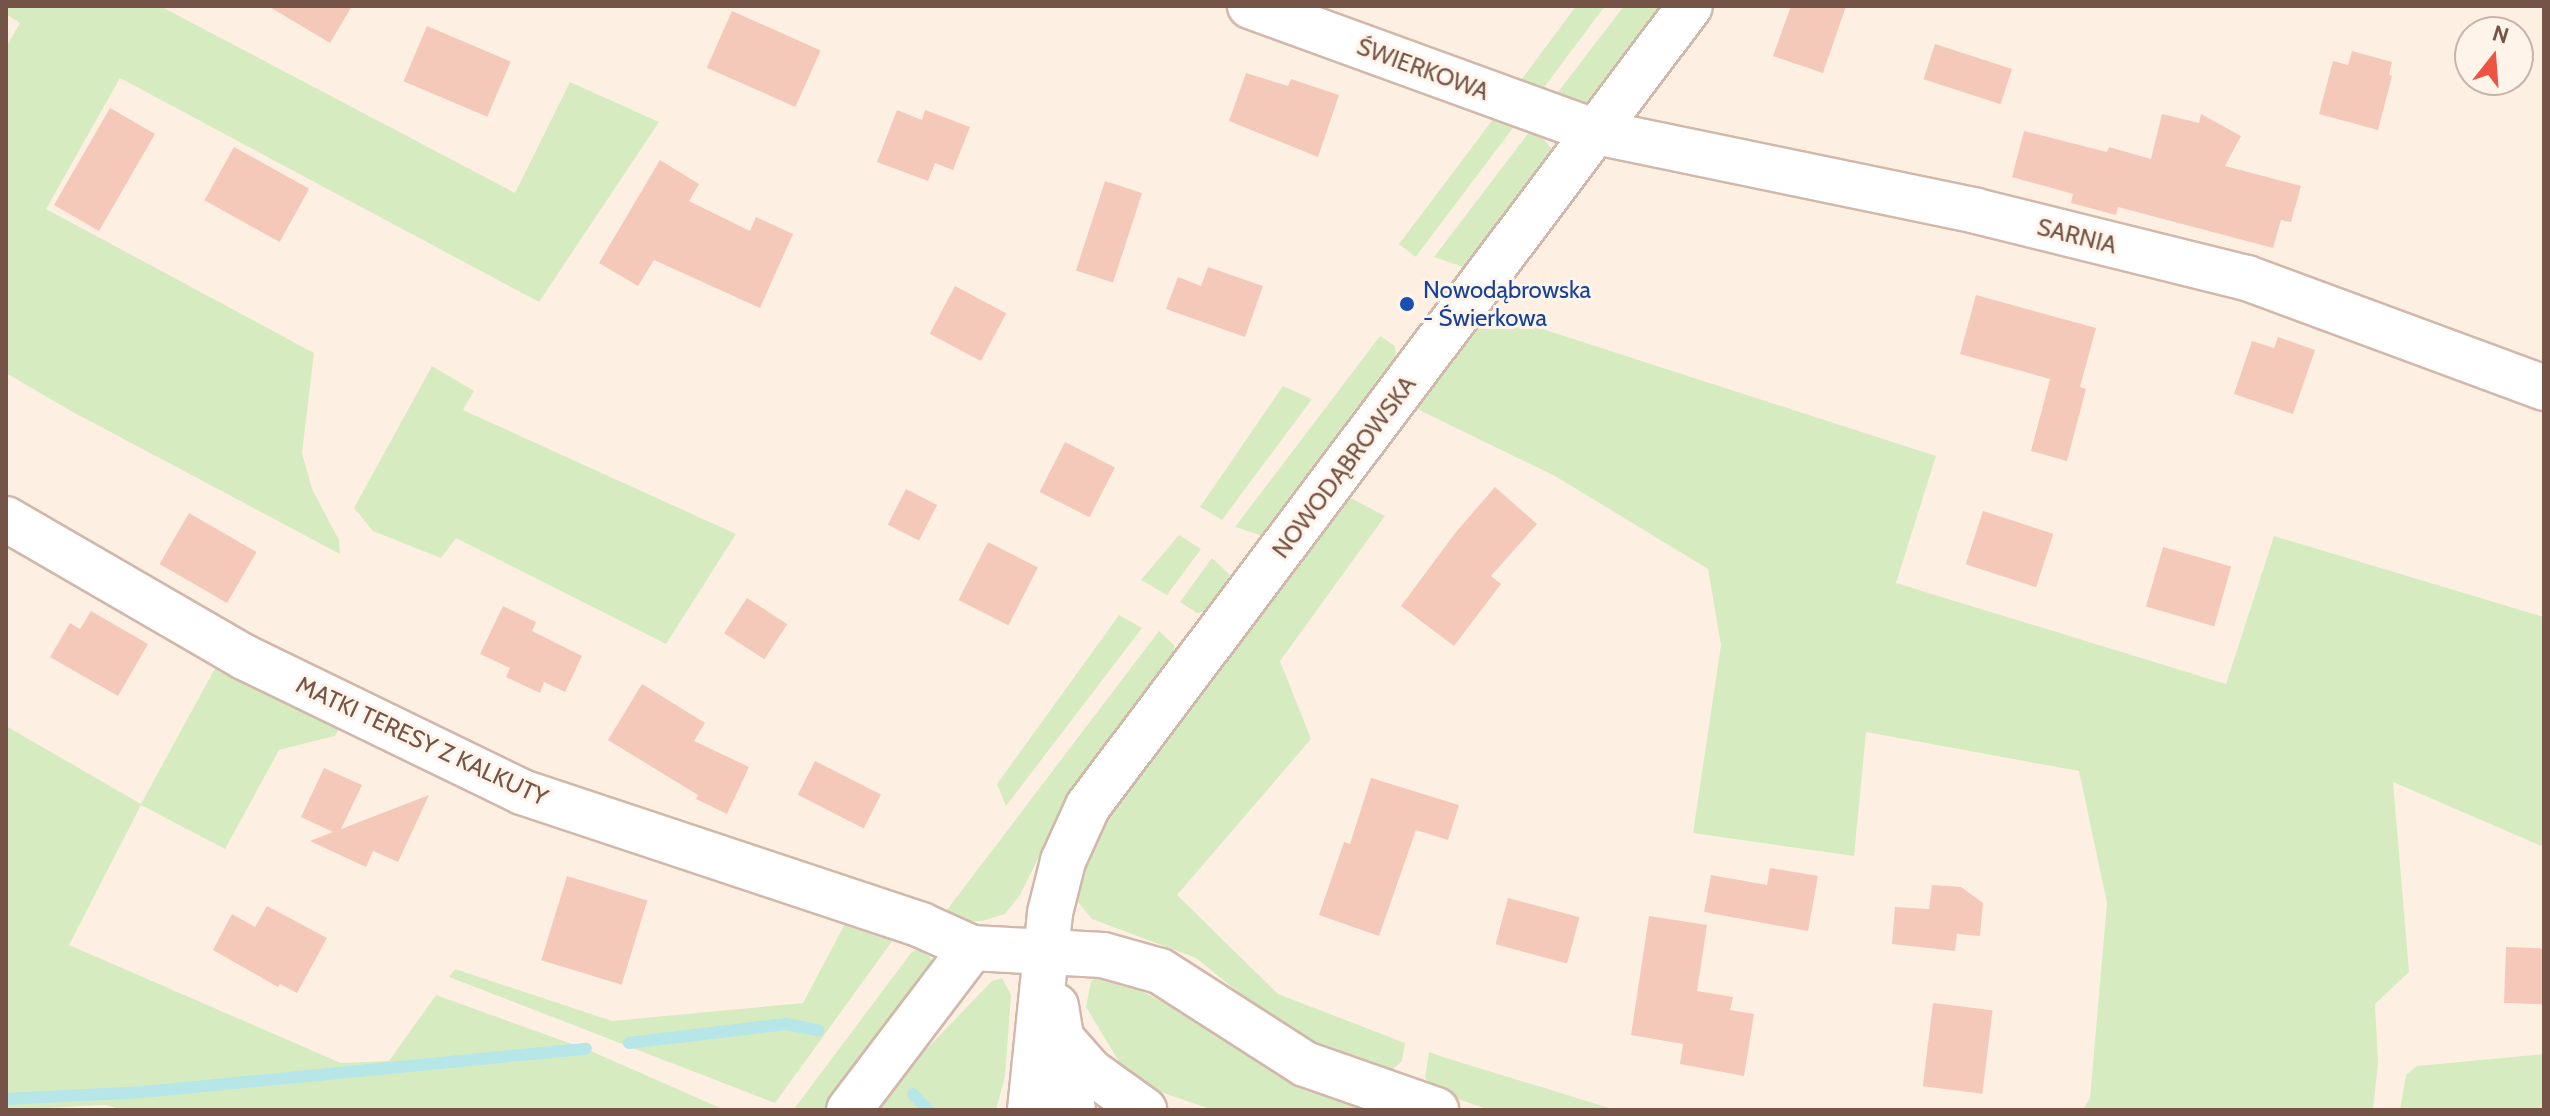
<!DOCTYPE html>
<meta charset="utf-8">
<style>
body{margin:0}
#map{position:relative;width:2550px;height:1116px;overflow:hidden;background:#fdf0e3;font-family:Cabin,sans-serif}
div>[style]{position:absolute}
[style*='--x']{left:calc(var(--x)*1px);top:calc(var(--y)*1px);width:calc(var(--w)*1px);rotate:calc(var(--a)*1deg)}
.green>*{inset:0;background:#d7ebc0;transform-origin:0 0}
.stream>*{height:12px;margin:-6px;padding:0 6px;transform-origin:6px;border-radius:6px;background:#b6e6e8}
.building>*{inset:0;background:#f4c9b9;transform-origin:0 0}
.roads{filter:drop-shadow(2px 0 #d1b8ab) drop-shadow(-2px 0 #d1b8ab) drop-shadow(0 2px #d1b8ab) drop-shadow(0 -2px #d1b8ab)}
.street>*{height:44px;margin:-22px;padding:0 22px;transform-origin:22px;border-radius:22px;background:#fff}
.dots>*{width:22px;height:22px;translate:-50% -50%;box-sizing:border-box;border:4px solid #fff4ea;border-radius:50%}
span{translate:-50% -50%;white-space:nowrap;text-align:center;line-height:1.15;-webkit-text-stroke:6px #fff4ea;paint-order:stroke}
.street-label{font-size:24px;color:#765347}
.transit-label{font-size:24px;color:#164399}
.left{translate:0 -50%;text-align:left}
.frame{position:absolute;inset:0;border:8px solid #765347;pointer-events:none}
.north{position:absolute;left:2454px;top:16px;width:80px;height:80px;box-sizing:border-box;background:#fff4ea;border:2px solid #c8b4a9;border-radius:50%;rotate:17deg;font-size:22px;font-weight:700;line-height:32px;text-align:center;color:#765347}
.north::after{content:'';display:block;margin:auto;width:28px;height:36px;background:#ed5442;clip-path:polygon(50% 0,100% 100%,50% 72%,0 100%)}
</style>
<div id="map">
<div class="green">
<i style="clip-path:polygon(6px 6px,160px 6px,515px 193px,570px 82px,659px 122px,539px 302px,120px 78px,46px 209px,314px 353px,302px 453px,312px 489px,339px 540px,340px 554px,71px 411px,6px 373px,6px 47px,20px 23px,6px 14px)"></i>
<i style="clip-path:polygon(1576px 6px,1605px 6px,1542px 90px,1519px 83px)"></i>
<i style="clip-path:polygon(1624px 6px,1663px 6px,1590px 104px,1555px 96px)"></i>
<i style="left:1500px;top:110px;width:21px;height:168px;rotate:37deg"></i>
<i style="clip-path:polygon(1533px 127px,1552px 149px,1548px 164px,1466px 268px,1434px 257px)"></i>
<i style="clip-path:polygon(1480px 315px,1524px 323px,1936px 456px,1896px 583px,2226px 684px,2274px 536px,2544px 617px,2544px 847px,2393px 782px,2409px 972px,2375px 1004px,2378px 1063px,2373px 1110px,2083px 1110px,2090px 1098px,2107px 903px,2079px 771px,1866px 732px,1854px 856px,1693px 833px,1721px 645px,1708px 569px,1555px 476px,1411px 406px)"></i>
<i style="clip-path:polygon(1380px 336px,1395px 346px,1396px 359px,1386px 384px,1266px 537px,1235px 527px)"></i>
<i style="clip-path:polygon(432px 366px,474px 391px,463px 410px,736px 534px,666px 644px,456px 538px,441px 558px,373px 531px,354px 508px)"></i>
<i style="clip-path:polygon(1283px 386px,1312px 399px,1222px 520px,1200px 507px)"></i>
<i style="clip-path:polygon(1345px 495px,1385px 516px,1280px 661px,1311px 739px,1177px 895px,1278px 994px,1405px 1043px,1402px 1061px,1392px 1070px,1360px 1067px,1286px 1031px,1196px 958px,1092px 919px,1077px 901px,1082px 875px,1110px 811px)"></i>
<i style="clip-path:polygon(1179px 535px,1201px 549px,1167px 595px,1141px 580px)"></i>
<i style="clip-path:polygon(1212px 558px,1229px 574px,1230px 583px,1209px 611px,1197px 613px,1180px 602px)"></i>
<i style="clip-path:polygon(1119px 615px,1142px 628px,1006px 806px,997px 784px)"></i>
<i style="clip-path:polygon(1159px 631px,1174px 645px,1174px 657px,1059px 816px,1020px 895px,1005px 914px,982px 921px,963px 921px,943px 915px)"></i>
<i style="clip-path:polygon(219px 661px,342px 723px,335px 736px,279px 750px,225px 849px,141px 805px,69px 945px,341px 1063px,389px 1061px,436px 995px,586px 1049px,725px 1110px,123px 1110px,106px 1105px,6px 1110px,6px 726px,141px 804px)"></i>
<i style="clip-path:polygon(848px 918px,885px 931px,893px 940px,775px 1103px,449px 977px,455px 969px,612px 1021px,803px 1003px)"></i>
<i style="clip-path:polygon(917px 949px,929px 956px,935px 967px,831px 1110px,794px 1109px,911px 953px)"></i>
<i style="clip-path:polygon(1105px 973px,1219px 1030px,1391px 1110px,1213px 1110px,1152px 1089px,1124px 1070px,1086px 1007px,1091px 981px)"></i>
<i style="clip-path:polygon(1002px 978px,1011px 995px,1005px 1076px,996px 1110px,877px 1110px,915px 1061px,992px 981px)"></i>
<i style="clip-path:polygon(1429px 1052px,1443px 1057px,1616px 1110px,1490px 1110px,1437px 1092px,1425px 1078px)"></i>
<i style="clip-path:polygon(2544px 1054px,2544px 1110px,2400px 1110px,2406px 1075px,2417px 1066px)"></i>
</div>
<div class="stream">
<i style="--x:629;--y:1043;--w:158;--a:-6.9"></i>
<i style="--x:786;--y:1024;--w:33;--a:11"></i>
<i style="--x:913;--y:1094;--w:22;--a:47"></i>
<i style="--x:6;--y:1099;--w:138;--a:-2.9"></i>
<i style="--x:144;--y:1092;--w:444;--a:-5.6"></i>
</div>
<div class="building">
<i style="clip-path:polygon(268px 6px,352px 6px,330px 43px)"></i>
<i style="clip-path:polygon(1791px 6px,1846px 6px,1823px 73px,1773px 56px)"></i>
<i style="left:732px;top:11px;width:97px;height:62px;rotate:24deg"></i>
<i style="left:427px;top:26px;width:91px;height:60px;rotate:23deg"></i>
<i style="left:1935px;top:44px;width:81px;height:37px;rotate:18deg"></i>
<i style="clip-path:polygon(2352px 51px,2392px 62px,2389px 75px,2392px 76px,2378px 130px,2319px 114px,2333px 61px,2348px 65px)"></i>
<i style="clip-path:polygon(1246px 73px,1288px 86px,1291px 79px,1339px 95px,1318px 157px,1229px 121px)"></i>
<i style="left:110px;top:108px;width:52px;height:112px;rotate:30deg"></i>
<i style="clip-path:polygon(897px 110px,922px 120px,925px 110px,970px 127px,953px 170px,935px 163px,928px 181px,877px 162px)"></i>
<i style="clip-path:polygon(2162px 114px,2199px 123px,2201px 114px,2241px 136px,2225px 166px,2301px 186px,2291px 222px,2281px 220px,2273px 248px,2118px 207px,2116px 215px,2071px 203px,2073px 194px,2012px 177px,2024px 131px,2107px 152px,2109px 147px,2151px 159px)"></i>
<i style="left:234px;top:147px;width:86px;height:61px;rotate:29deg"></i>
<i style="clip-path:polygon(660px 160px,699px 184px,689px 201px,750px 231px,756px 217px,793px 234px,760px 308px,654px 260px,638px 286px,599px 263px)"></i>
<i style="left:1105px;top:181px;width:39px;height:94px;rotate:18deg"></i>
<i style="clip-path:polygon(1208px 267px,1263px 286px,1245px 337px,1166px 309px,1178px 277px,1201px 286px)"></i>
<i style="left:955px;top:286px;width:58px;height:54px;rotate:28deg"></i>
<i style="clip-path:polygon(1976px 295px,2096px 328px,2080px 387px,2086px 389px,2067px 461px,2031px 451px,2050px 379px,1960px 354px)"></i>
<i style="clip-path:polygon(2278px 337px,2315px 350px,2293px 414px,2234px 394px,2252px 341px,2274px 348px)"></i>
<i style="left:1065px;top:442px;width:56px;height:56px;rotate:27deg"></i>
<i style="clip-path:polygon(1495px 487px,1537px 524px,1491px 576px,1501px 584px,1454px 646px,1401px 606px,1456px 532px)"></i>
<i style="left:906px;top:489px;width:35px;height:40px;rotate:27deg"></i>
<i style="left:1983px;top:511px;width:74px;height:56px;rotate:18deg"></i>
<i style="left:189px;top:513px;width:78px;height:59px;rotate:30deg"></i>
<i style="left:988px;top:542px;width:56px;height:65px;rotate:27deg"></i>
<i style="left:2163px;top:547px;width:71px;height:62px;rotate:16deg"></i>
<i style="left:747px;top:598px;width:48px;height:42px;rotate:33deg"></i>
<i style="clip-path:polygon(503px 606px,536px 622px,532px 631px,582px 656px,565px 692px,544px 682px,540px 693px,506px 677px,510px 668px,480px 654px)"></i>
<i style="clip-path:polygon(91px 611px,148px 644px,118px 696px,50px 657px,70px 623px,80px 629px)"></i>
<i style="clip-path:polygon(642px 684px,705px 723px,694px 741px,749px 767px,727px 814px,696px 799px,698px 795px,608px 740px)"></i>
<i style="left:815px;top:761px;width:74px;height:38px;rotate:27deg"></i>
<i style="clip-path:polygon(324px 768px,362px 785px,341px 829px,429px 795px,398px 862px,373px 851px,366px 867px,310px 841px,333px 832px,301px 817px)"></i>
<i style="clip-path:polygon(1371px 778px,1459px 805px,1448px 840px,1416px 830px,1379px 936px,1319px 915px,1344px 842px,1350px 844px)"></i>
<i style="clip-path:polygon(1770px 868px,1818px 876px,1808px 931px,1704px 912px,1711px 875px,1767px 885px)"></i>
<i style="left:567px;top:876px;width:84px;height:88px;rotate:17deg"></i>
<i style="clip-path:polygon(1932px 885px,1961px 887px,1983px 903px,1980px 936px,1957px 934px,1955px 951px,1892px 944px,1895px 907px,1929px 909px)"></i>
<i style="left:1508px;top:898px;width:74px;height:48px;rotate:15deg"></i>
<i style="clip-path:polygon(267px 906px,327px 938px,297px 993px,280px 984px,278px 987px,213px 950px,232px 914px,255px 927px)"></i>
<i style="clip-path:polygon(1649px 916px,1707px 925px,1697px 991px,1733px 997px,1730px 1010px,1754px 1014px,1744px 1076px,1680px 1064px,1683px 1044px,1631px 1035px)"></i>
<i style="left:2506px;top:947px;width:38px;height:56px;rotate:2deg"></i>
<i style="left:1933px;top:1003px;width:60px;height:84px;rotate:7deg"></i>
</div>
<div class="roads">
<div class="street">
<i style="--x:1250;--y:6;--w:368;--a:20"></i>
<i style="--x:1596;--y:132;--w:388;--a:11.7"></i>
<i style="--x:1976;--y:211;--w:279;--a:13.9"></i>
<i style="--x:2247;--y:278;--w:317;--a:20.3"></i>
<i style="--x:6;--y:519;--w:275;--a:30.1"></i>
<i style="--x:244;--y:657;--w:309;--a:25.9"></i>
<i style="--x:522;--y:792;--w:421;--a:18.4"></i>
<i style="--x:921;--y:925;--w:56;--a:24.3"></i>
<i style="--x:972;--y:948;--w:131;--a:3.1"></i>
<i style="--x:1103;--y:955;--w:59;--a:15.7"></i>
<i style="--x:1160;--y:971;--w:172;--a:32.7"></i>
<i style="--x:1305;--y:1064;--w:139;--a:19.3"></i>
<i style="--x:1056;--y:1006;--w:105;--a:80.7"></i>
<i style="--x:1061;--y:1038;--w:44;--a:48.7"></i>
<i style="--x:1090;--y:1071;--w:67;--a:35.8"></i>
<i style="--x:849;--y:1110;--w:203;--a:-52.8"></i>
<i style="--x:1030;--y:1110;--w:198;--a:-84.2"></i>
<i style="--x:1050;--y:913;--w:54;--a:-76"></i>
<i style="--x:1063;--y:861;--w:60;--a:-65.6"></i>
<i style="--x:1088;--y:806;--w:1001;--a:-53.04"></i>
</div>
</div>
<div class="dots">
<i style="left:1407px;top:304px;background:#1a4fb4"></i>
</div>
<div class="street-label">
<span style="left:1423px;top:69px;rotate:20deg">ŚWIERKOWA</span>
<span style="left:2077px;top:236px;rotate:14deg">SARNIA</span>
<span style="left:1344px;top:467px;rotate:-53deg">NOWODĄBROWSKA</span>
<span style="left:422px;top:741px;rotate:25deg">MATKI TERESY Z KALKUTY</span>
</div>
<div class="transit-label">
<span class="left" style="left:1423px;top:304px">Nowodąbrowska<br>- Świerkowa</span>
</div>
<div class="frame"></div>
<div class="north">N</div>
</div>
